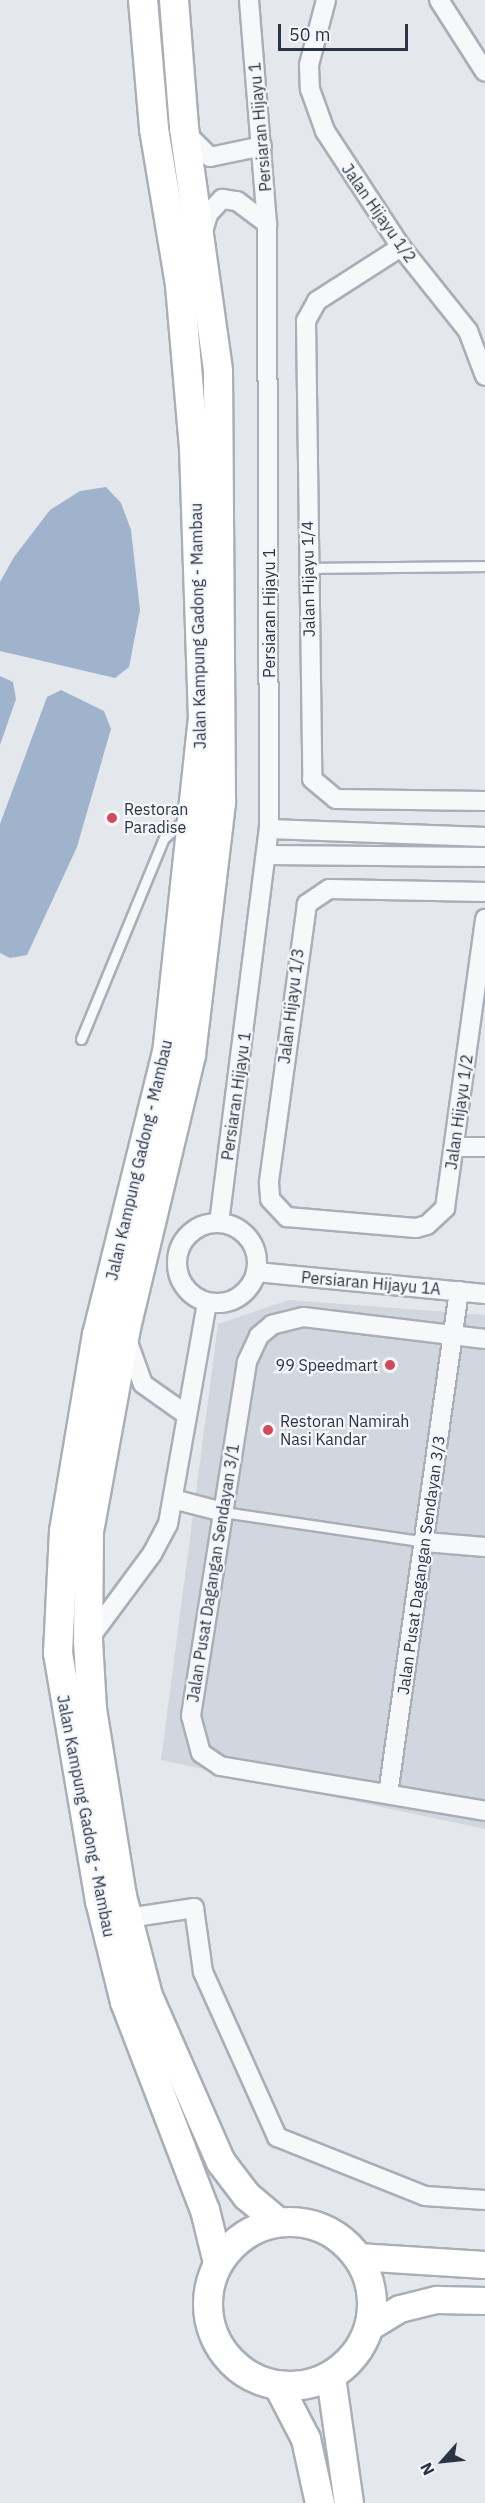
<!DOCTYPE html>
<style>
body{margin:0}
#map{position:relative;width:485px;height:2503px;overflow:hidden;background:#e4e7ec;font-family:"IBM Plex Sans",sans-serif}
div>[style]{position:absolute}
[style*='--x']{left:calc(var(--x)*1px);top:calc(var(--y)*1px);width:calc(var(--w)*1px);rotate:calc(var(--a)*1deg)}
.built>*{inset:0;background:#d2d6de}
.water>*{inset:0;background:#9fb4cc}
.roads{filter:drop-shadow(2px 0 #a9aeb7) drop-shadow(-2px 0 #a9aeb7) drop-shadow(0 2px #a9aeb7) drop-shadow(0 -2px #a9aeb7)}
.service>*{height:9px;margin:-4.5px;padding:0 4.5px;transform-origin:4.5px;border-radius:4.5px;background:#f7f8fa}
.minor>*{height:18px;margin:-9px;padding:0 9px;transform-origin:9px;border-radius:9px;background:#f7f8fa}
.minor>.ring{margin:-9px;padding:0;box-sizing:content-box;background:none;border:18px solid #f7f8fa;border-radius:50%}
.secondary>*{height:26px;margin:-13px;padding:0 13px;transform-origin:13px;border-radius:13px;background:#fff}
.primary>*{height:28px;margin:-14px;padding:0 14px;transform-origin:14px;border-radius:14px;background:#fff}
.primary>.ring{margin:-14px;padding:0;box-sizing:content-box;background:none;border:28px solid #fff;border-radius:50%}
.dots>*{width:16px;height:16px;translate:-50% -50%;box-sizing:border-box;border:3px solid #f4f6f9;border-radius:50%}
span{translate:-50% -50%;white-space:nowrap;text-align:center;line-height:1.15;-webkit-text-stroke:4.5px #f4f6f9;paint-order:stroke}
.street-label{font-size:16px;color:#2b3445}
.poi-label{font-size:16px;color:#2b3445}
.left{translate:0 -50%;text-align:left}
.right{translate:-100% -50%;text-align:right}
.north{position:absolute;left:413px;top:2431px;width:60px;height:60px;-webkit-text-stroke:4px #f4f6f9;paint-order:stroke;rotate:243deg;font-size:16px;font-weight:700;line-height:24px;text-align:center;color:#2b3445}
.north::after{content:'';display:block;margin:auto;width:21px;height:27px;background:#2b3445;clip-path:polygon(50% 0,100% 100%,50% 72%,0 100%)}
.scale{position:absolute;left:278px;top:24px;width:130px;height:27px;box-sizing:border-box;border:3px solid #2b3445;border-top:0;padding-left:8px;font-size:18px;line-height:21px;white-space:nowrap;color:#2b3445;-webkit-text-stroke:4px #f4f6f9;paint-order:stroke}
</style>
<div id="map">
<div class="built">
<i style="clip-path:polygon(289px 1300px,485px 1315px,485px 1829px,161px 1760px,218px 1324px)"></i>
</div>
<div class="water">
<i style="clip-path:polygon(106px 487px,121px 503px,131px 530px,140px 610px,129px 667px,115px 678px,0 651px,0 582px,14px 557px,50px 510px,80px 491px)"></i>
<i style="clip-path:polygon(0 676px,13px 682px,16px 699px,0 745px)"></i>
<i style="clip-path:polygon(61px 690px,104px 711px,111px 729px,77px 847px,27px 955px,10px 958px,0 953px,0 824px,47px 697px)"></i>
</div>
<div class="roads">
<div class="service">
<i style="--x:308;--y:568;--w:177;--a:-0.6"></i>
<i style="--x:81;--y:1039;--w:217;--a:-67.6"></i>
<i style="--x:164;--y:838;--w:29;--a:-41"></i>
<i style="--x:223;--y:1512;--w:204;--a:8.4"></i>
</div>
<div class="minor">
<i style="--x:326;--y:0;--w:67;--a:104.7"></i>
<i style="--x:309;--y:65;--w:24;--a:88"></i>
<i style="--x:310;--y:89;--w:45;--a:70.3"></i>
<i style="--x:325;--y:131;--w:139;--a:56.8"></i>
<i style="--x:401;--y:247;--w:107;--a:51.4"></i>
<i style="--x:468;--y:331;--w:48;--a:69.3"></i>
<i style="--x:439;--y:0;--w:85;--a:57.4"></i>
<i style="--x:188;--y:135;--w:31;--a:45"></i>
<i style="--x:210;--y:157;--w:53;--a:-11.9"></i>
<i style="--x:203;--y:232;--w:19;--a:-74"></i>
<i style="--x:208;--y:214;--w:21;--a:-47"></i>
<i style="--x:222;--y:199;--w:15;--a:8"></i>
<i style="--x:237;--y:201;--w:38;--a:37"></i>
<i style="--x:401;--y:247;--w:100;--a:147.3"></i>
<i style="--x:317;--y:301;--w:23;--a:119"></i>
<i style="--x:306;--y:321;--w:458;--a:89.2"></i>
<i style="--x:312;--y:779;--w:31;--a:40"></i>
<i style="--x:336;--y:799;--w:149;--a:0.8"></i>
<i style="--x:269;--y:829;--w:216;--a:2.1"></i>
<i style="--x:268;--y:855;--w:217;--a:0.5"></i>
<i style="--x:485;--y:892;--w:156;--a:-178.9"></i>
<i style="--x:329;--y:889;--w:27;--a:146"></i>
<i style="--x:307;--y:904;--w:282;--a:97.8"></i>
<i style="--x:269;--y:1183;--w:16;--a:86"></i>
<i style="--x:270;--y:1199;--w:25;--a:47"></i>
<i style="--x:287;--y:1217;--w:129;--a:4.9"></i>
<i style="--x:416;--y:1228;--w:11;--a:-15"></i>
<i style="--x:427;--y:1225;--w:25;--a:-43"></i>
<i style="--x:445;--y:1208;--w:292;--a:-82.1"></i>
<i style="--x:456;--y:1147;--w:29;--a:0"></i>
<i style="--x:219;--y:1223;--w:397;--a:-82.8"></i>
<i style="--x:269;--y:829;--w:605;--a:-90.19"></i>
<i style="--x:267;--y:224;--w:225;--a:-94.6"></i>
<i class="ring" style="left:177px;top:1223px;width:62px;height:62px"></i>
<i style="--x:256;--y:1272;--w:230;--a:5.5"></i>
<i style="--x:485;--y:1339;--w:183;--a:-173.1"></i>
<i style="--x:303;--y:1317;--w:32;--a:166"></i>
<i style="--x:272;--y:1325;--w:17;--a:140"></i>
<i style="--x:259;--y:1336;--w:29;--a:115"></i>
<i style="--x:247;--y:1362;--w:358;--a:99"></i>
<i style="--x:191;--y:1716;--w:38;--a:75"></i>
<i style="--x:201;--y:1753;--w:23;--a:34"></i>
<i style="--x:220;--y:1766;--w:269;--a:9.6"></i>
<i style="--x:129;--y:1345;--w:41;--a:70.3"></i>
<i style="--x:143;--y:1384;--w:50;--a:35.3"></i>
<i style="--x:173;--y:1499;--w:52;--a:14.6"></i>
<i style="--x:425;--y:1542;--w:60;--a:4.8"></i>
<i style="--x:89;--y:1639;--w:106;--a:-53.5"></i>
<i style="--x:152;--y:1554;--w:34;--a:-62"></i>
<i style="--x:168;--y:1524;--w:225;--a:-80"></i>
<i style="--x:388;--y:1794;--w:508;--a:-81.97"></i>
<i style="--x:128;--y:1918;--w:67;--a:-8.6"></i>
<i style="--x:194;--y:1908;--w:65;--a:82"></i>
<i style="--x:203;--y:1972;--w:181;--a:65.8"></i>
<i style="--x:277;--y:2137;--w:159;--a:21.7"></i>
<i style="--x:425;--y:2196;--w:60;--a:3.8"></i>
</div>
<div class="secondary">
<i style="--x:358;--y:2257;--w:127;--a:3.6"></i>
<i style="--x:370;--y:2327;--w:35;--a:-31"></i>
<i style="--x:400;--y:2309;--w:38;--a:-14"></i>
<i style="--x:437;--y:2300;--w:48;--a:1.2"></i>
</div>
<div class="primary">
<i style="--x:143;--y:0;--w:129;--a:85.1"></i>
<i style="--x:154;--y:129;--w:158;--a:80.5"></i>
<i style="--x:180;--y:285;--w:164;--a:85.1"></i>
<i style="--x:194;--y:448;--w:269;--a:88.1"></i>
<i style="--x:203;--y:717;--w:337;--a:96.1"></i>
<i style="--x:167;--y:1052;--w:291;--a:103.9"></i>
<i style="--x:97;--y:1334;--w:200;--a:99.5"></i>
<i style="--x:64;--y:1531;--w:122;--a:92.8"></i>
<i style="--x:58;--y:1653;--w:252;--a:80.4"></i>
<i style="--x:100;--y:1901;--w:104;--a:76.1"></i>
<i style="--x:125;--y:2002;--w:223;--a:69"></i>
<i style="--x:205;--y:2210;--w:55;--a:76.2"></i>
<i style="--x:174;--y:0;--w:128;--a:85.5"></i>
<i style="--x:184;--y:128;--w:245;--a:82"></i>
<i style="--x:218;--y:371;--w:432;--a:89.6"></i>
<i style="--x:221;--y:803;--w:254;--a:96.8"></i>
<i style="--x:191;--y:1055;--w:281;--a:103.4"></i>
<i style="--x:126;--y:1328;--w:207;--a:100.3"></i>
<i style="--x:89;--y:1532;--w:108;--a:90.5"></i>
<i style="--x:88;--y:1640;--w:69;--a:86.7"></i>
<i style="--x:92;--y:1709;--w:189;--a:80.9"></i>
<i style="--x:122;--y:1896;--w:103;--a:75.4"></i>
<i style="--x:148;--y:1996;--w:181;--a:66.3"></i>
<i style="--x:221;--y:2162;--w:43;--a:52.6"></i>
<i style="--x:247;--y:2196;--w:40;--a:40"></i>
<i class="ring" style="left:208px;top:2222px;width:136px;height:136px"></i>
<i style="--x:331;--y:2377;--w:127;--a:81.9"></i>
<i style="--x:279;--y:2387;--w:59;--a:62.6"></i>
<i style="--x:306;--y:2439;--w:66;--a:77.7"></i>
</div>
</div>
<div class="dots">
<i style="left:112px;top:818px;background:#d1495b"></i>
<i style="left:390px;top:1365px;background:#d1495b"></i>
<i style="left:268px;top:1430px;background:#d1495b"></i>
</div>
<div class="street-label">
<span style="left:260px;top:127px;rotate:-95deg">Persiaran Hijayu 1</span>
<span style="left:379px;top:213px;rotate:55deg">Jalan Hijayu 1/2</span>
<span style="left:308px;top:579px;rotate:-91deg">Jalan Hijayu 1/4</span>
<span style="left:269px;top:613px;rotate:-90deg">Persiaran Hijayu 1</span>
<span style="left:198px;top:626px;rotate:-91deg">Jalan Kampung Gadong - Mambau</span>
<span style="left:291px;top:1006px;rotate:-83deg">Jalan Hijayu 1/3</span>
<span style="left:236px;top:1096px;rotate:-82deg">Persiaran Hijayu 1</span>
<span style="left:459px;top:1112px;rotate:-82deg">Jalan Hijayu 1/2</span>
<span style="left:139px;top:1160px;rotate:-77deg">Jalan Kampung Gadong - Mambau</span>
<span style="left:371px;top:1283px;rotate:5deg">Persiaran Hijayu 1A</span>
<span style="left:421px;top:1565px;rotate:-82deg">Jalan Pusat Dagangan Sendayan 3/3</span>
<span style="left:213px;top:1573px;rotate:-81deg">Jalan Pusat Dagangan Sendayan 3/1</span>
<span style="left:86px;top:1816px;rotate:79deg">Jalan Kampung Gadong - Mambau</span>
</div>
<div class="poi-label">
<span class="left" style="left:124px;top:818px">Restoran<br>Paradise</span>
<span class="right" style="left:378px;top:1365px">99 Speedmart</span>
<span class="left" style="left:280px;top:1430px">Restoran Namirah<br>Nasi Kandar</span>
</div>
<div class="north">N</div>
<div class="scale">50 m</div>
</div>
